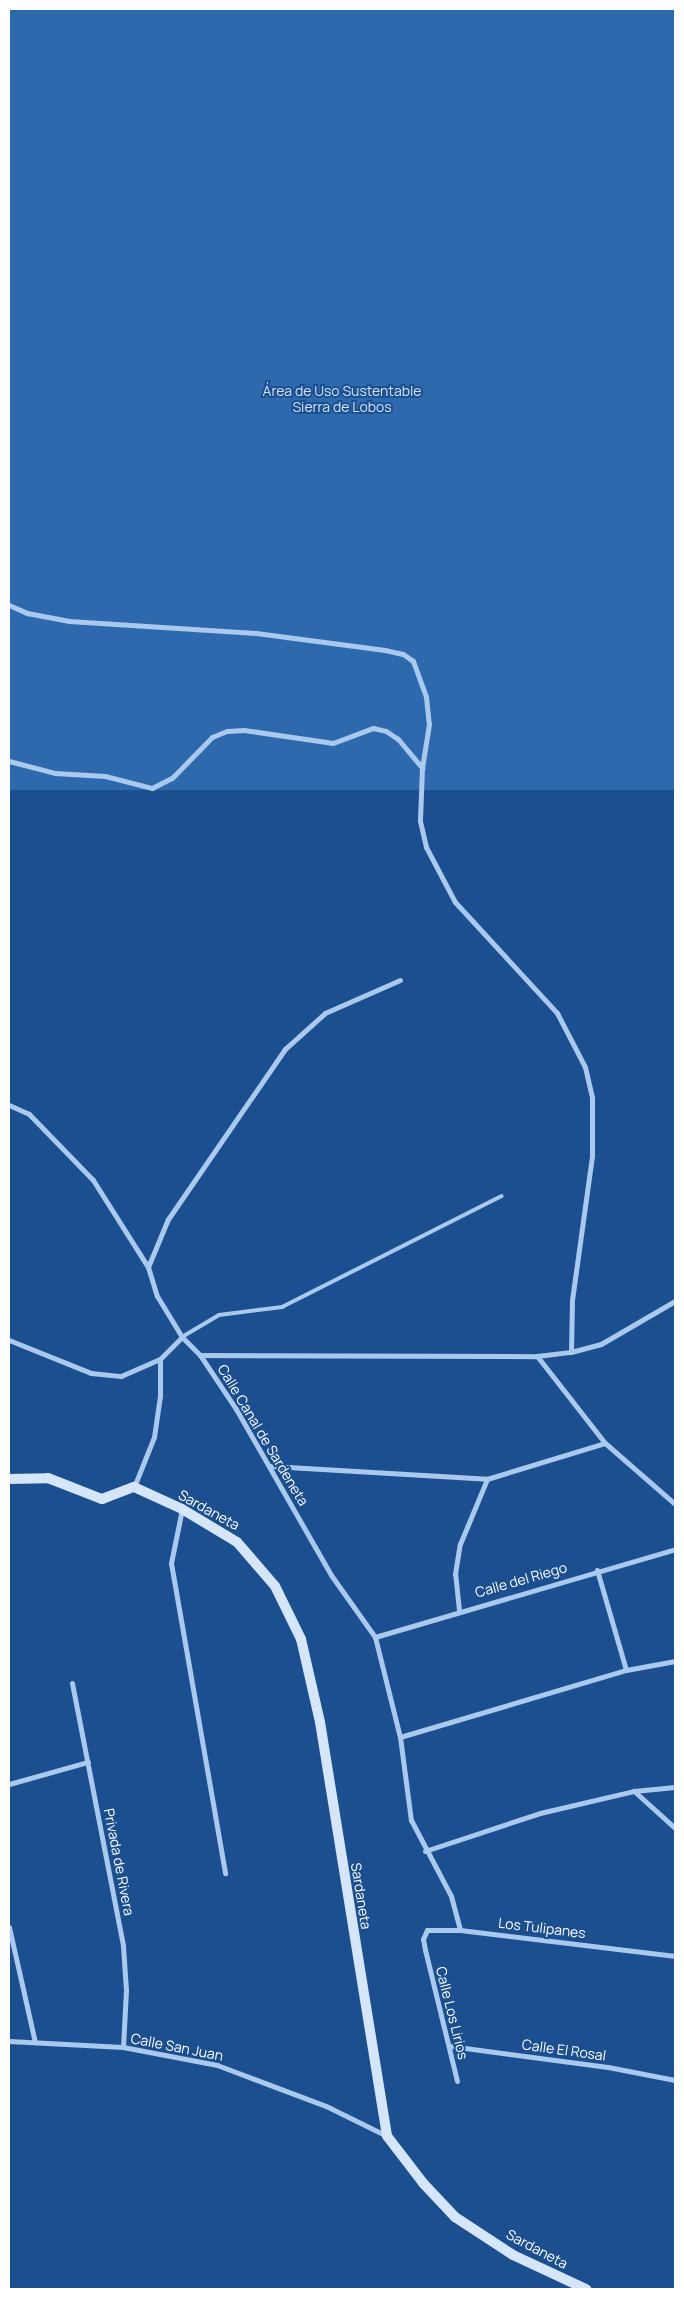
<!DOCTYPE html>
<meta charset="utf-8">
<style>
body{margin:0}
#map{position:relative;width:684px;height:2298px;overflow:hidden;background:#1b4f8f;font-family:Manrope,sans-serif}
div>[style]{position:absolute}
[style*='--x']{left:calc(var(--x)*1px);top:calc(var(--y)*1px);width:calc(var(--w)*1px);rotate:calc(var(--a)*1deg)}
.green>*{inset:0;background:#2e69ad;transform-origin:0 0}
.lane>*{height:4px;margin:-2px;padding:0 2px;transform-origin:2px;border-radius:2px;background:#a9c9ee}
.street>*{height:5px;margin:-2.5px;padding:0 2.5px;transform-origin:2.5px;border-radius:2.5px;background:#a9c9ee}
.secondary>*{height:10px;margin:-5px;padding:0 5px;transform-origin:5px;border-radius:5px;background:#d6e6fa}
span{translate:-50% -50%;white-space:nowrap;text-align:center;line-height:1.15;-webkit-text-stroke:4px #1b4f8f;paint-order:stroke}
.park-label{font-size:14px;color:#cfe3fa}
.street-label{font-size:14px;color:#fff}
.frame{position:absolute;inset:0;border:10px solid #fff;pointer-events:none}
</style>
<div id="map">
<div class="green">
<i style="left:9px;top:9px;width:666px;height:781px"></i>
</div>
<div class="lane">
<i style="--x:182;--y:1337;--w:43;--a:-30.7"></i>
<i style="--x:219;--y:1315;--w:64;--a:-7.2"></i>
<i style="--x:282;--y:1307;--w:246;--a:-26.8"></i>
</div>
<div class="street">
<i style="--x:9;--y:605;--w:20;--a:24"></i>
<i style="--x:27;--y:613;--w:43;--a:10.8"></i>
<i style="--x:69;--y:621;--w:187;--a:3.7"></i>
<i style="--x:256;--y:633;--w:130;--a:7.5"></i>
<i style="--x:385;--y:650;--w:18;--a:13"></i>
<i style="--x:403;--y:654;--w:12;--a:35"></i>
<i style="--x:413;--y:661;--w:38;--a:70"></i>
<i style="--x:426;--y:697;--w:27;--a:84"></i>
<i style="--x:429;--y:724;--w:45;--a:99"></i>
<i style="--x:422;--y:768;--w:53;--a:92.2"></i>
<i style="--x:420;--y:821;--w:27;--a:77"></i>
<i style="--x:426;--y:847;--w:62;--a:62.2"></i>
<i style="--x:455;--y:902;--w:151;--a:47.4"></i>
<i style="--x:557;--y:1013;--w:61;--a:62.6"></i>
<i style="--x:585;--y:1067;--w:32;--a:77"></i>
<i style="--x:592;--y:1098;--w:58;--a:90"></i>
<i style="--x:592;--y:1156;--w:145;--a:97.9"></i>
<i style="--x:572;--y:1300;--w:52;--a:91.1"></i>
<i style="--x:9;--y:761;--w:48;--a:14.6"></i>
<i style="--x:55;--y:773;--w:50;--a:3.4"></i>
<i style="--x:105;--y:776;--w:49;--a:14.3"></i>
<i style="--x:152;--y:788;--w:22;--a:-27"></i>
<i style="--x:172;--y:778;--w:57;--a:-45.7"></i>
<i style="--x:212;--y:737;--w:16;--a:-22"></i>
<i style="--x:227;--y:731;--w:17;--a:-3"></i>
<i style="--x:244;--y:730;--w:90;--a:8.3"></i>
<i style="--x:333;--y:743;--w:43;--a:-20.6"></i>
<i style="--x:373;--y:728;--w:13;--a:13"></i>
<i style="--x:386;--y:731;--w:14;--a:34"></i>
<i style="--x:398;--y:739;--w:38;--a:50"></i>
<i style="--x:400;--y:980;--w:82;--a:156.3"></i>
<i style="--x:325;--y:1013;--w:54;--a:138"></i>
<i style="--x:285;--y:1049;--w:206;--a:124.5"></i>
<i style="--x:168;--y:1219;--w:52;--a:112.6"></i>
<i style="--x:148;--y:1267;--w:30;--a:73"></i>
<i style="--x:157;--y:1296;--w:48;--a:58.6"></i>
<i style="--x:182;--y:1337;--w:25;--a:45"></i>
<i style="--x:200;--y:1355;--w:65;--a:56.3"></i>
<i style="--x:236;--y:1409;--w:191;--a:60.2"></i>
<i style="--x:331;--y:1575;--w:76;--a:54.6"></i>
<i style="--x:375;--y:1637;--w:103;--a:76"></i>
<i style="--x:400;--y:1737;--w:84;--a:82.5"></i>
<i style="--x:411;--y:1820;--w:86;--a:62.2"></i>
<i style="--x:451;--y:1896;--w:35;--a:75"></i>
<i style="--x:9;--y:1105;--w:22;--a:24"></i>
<i style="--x:29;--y:1114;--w:92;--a:45.9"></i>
<i style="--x:93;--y:1180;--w:103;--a:57.7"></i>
<i style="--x:9;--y:1340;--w:88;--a:21.9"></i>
<i style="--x:91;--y:1373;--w:30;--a:6"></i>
<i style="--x:121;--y:1376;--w:43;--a:-23.6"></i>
<i style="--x:200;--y:1355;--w:337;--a:0.2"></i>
<i style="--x:537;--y:1356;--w:34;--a:-7"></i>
<i style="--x:571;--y:1352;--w:31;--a:-15"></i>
<i style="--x:601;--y:1344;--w:86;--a:-30.2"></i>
<i style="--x:537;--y:1356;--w:110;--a:52"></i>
<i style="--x:605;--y:1443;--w:93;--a:41.1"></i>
<i style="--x:271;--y:1466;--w:216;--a:3.4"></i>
<i style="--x:487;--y:1479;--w:123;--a:-17"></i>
<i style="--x:134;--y:1487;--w:54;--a:-68.2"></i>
<i style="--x:154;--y:1437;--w:41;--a:-81.7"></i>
<i style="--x:160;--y:1396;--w:37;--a:-90"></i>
<i style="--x:160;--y:1359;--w:31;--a:-45"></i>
<i style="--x:182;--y:1509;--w:55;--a:101.5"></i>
<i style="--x:171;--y:1563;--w:315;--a:80.1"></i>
<i style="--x:597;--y:1570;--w:104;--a:73.8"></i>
<i style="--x:459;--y:1610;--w:36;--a:-96"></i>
<i style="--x:455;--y:1574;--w:30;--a:-81"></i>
<i style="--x:460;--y:1544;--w:70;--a:-67.4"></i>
<i style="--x:375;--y:1637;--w:313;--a:-16.3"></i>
<i style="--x:72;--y:1683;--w:268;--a:79"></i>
<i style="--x:123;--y:1946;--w:44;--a:86.1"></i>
<i style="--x:126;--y:1990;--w:57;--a:93"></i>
<i style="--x:400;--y:1737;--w:236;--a:-16.5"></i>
<i style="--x:626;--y:1670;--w:50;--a:-10.4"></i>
<i style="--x:9;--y:1784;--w:82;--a:-15.6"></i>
<i style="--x:634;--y:1791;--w:55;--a:42.1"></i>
<i style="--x:425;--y:1851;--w:121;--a:-18.3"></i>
<i style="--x:540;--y:1813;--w:97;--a:-13.2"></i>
<i style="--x:634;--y:1791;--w:41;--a:-5.6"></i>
<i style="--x:9;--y:1927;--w:118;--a:77.3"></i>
<i style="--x:9;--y:2041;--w:114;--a:3"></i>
<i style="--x:123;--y:2047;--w:96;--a:10.8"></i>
<i style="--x:217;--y:2065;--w:116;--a:20.6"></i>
<i style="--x:326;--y:2106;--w:68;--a:26.2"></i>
<i style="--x:450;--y:2046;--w:159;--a:7.6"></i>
<i style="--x:608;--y:2067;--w:68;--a:11"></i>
<i style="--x:457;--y:2081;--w:135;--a:-103.7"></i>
<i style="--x:425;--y:1950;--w:11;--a:-100"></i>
<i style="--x:423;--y:1939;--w:10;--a:-66"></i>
<i style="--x:427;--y:1930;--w:33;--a:0"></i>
<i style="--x:460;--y:1930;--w:217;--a:6.9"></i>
</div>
<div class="secondary">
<i style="--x:9;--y:1479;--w:39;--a:-1"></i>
<i style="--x:48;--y:1478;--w:58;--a:21.3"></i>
<i style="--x:102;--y:1499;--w:34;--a:-21"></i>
<i style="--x:134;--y:1487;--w:53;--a:24.6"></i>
<i style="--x:182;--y:1509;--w:64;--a:31"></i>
<i style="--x:237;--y:1542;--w:58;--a:49.2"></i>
<i style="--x:275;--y:1586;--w:59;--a:63.9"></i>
<i style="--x:301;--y:1639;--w:85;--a:77.1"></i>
<i style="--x:320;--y:1722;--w:419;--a:80.8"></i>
<i style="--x:387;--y:2136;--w:59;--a:52.5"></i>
<i style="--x:423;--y:2183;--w:47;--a:46.7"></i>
<i style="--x:455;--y:2217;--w:69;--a:33.2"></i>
<i style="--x:513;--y:2255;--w:81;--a:25"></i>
</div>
<div class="park-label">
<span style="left:342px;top:399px">Área de Uso Sustentable<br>Sierra de Lobos</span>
</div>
<div class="street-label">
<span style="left:263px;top:1435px;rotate:59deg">Calle Canal de Sardeneta</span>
<span style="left:209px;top:1510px;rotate:29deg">Sardaneta</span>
<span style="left:521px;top:1580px;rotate:-16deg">Calle del Riego</span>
<span style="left:119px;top:1862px;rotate:79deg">Privada de Rivera</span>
<span style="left:361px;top:1896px;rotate:81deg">Sardaneta</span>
<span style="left:542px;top:1928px;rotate:7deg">Los Tulipanes</span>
<span style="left:452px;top:2013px;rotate:76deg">Calle Los Lirios</span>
<span style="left:177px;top:2047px;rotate:11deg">Calle San Juan</span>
<span style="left:564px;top:2050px;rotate:8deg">Calle El Rosal</span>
<span style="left:537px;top:2249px;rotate:28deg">Sardaneta</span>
</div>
<div class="frame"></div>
</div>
